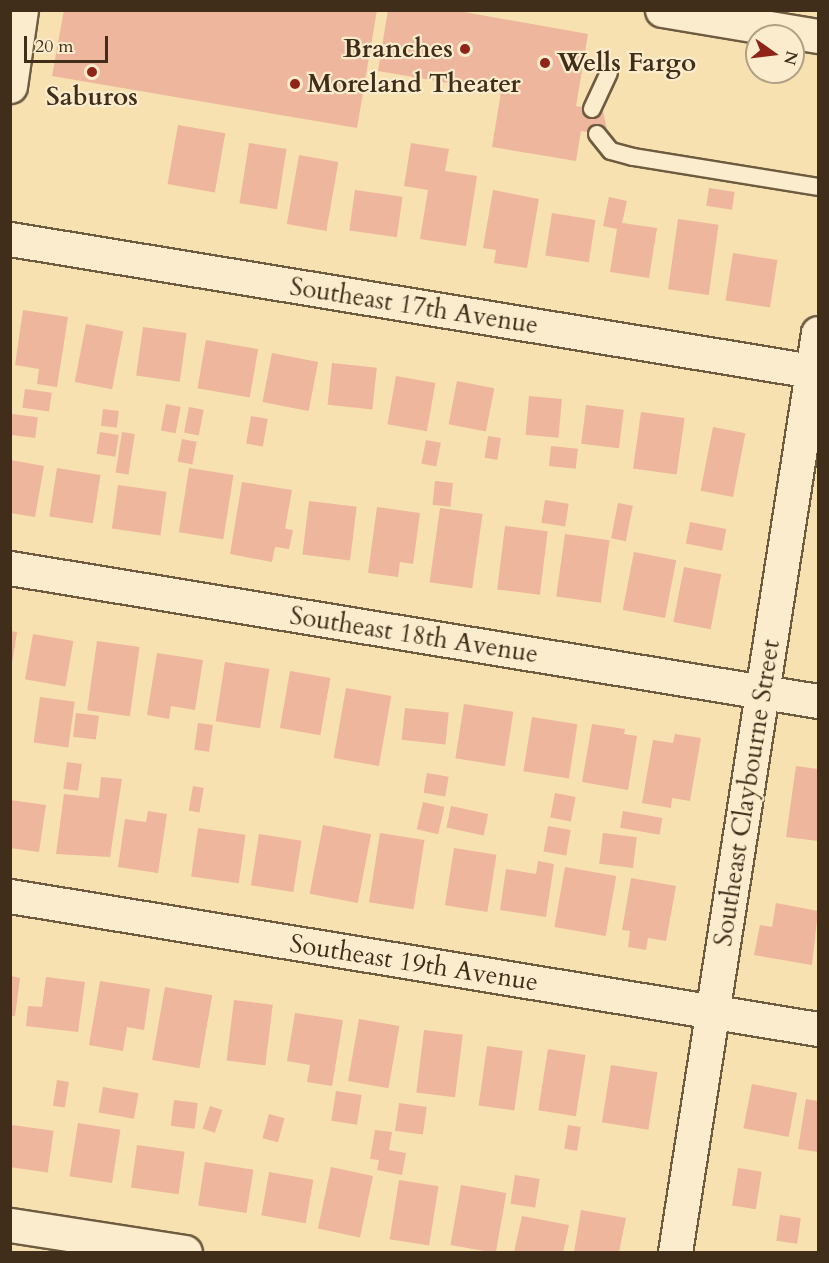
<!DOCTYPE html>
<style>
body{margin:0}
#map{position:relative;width:829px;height:1263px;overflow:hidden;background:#f7e1b0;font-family:Cardo,serif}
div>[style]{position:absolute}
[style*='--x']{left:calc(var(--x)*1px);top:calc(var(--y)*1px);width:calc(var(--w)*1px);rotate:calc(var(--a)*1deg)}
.building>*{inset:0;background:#eeb69c;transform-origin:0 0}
.roads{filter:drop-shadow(2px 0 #6e5b40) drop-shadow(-2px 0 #6e5b40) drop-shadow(0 2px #6e5b40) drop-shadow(0 -2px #6e5b40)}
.service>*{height:16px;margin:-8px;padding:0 8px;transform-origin:8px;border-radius:8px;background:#faeccc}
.minor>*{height:33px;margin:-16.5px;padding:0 16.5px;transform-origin:16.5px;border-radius:16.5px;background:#faeccc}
.tertiary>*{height:33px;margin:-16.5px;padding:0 16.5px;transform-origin:16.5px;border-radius:16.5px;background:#faeccc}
.secondary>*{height:33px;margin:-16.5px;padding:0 16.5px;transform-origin:16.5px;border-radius:16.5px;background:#faeccc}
.dots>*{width:16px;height:16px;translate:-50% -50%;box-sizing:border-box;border:3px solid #faeccc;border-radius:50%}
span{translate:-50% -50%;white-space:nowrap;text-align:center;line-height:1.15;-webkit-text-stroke:4.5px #faeccc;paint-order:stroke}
.poi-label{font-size:26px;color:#412e1a;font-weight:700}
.right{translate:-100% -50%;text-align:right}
.left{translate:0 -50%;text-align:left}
.street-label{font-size:26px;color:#412e1a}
.frame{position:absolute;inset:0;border:12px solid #412e1a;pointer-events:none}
.north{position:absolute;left:745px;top:24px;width:60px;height:60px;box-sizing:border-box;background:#faeccc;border:2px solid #b0a085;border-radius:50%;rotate:104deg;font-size:16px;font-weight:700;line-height:24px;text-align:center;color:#412e1a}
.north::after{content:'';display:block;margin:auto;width:21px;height:27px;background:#8f2418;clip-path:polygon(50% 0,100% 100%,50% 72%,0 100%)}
.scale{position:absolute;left:24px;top:36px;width:84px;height:27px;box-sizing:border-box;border:3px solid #412e1a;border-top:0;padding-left:8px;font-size:18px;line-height:21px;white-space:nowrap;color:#412e1a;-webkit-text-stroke:4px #faeccc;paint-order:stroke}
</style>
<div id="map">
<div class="building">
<i style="clip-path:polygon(64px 10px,377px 10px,357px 128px,52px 76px)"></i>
<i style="clip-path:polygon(388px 10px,453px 10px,588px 34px,576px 106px,603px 111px,608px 135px,581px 131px,576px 161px,492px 147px,501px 92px,378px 71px)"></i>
<i style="left:178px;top:125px;width:48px;height:60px;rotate:10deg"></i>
<i style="left:249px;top:143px;width:38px;height:61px;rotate:9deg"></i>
<i style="clip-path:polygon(411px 143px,449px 149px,445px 171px,477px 176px,466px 246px,420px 239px,428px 190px,404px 186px)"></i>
<i style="left:299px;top:155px;width:40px;height:70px;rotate:10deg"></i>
<i style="left:709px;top:188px;width:26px;height:18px;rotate:9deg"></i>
<i style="left:355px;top:190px;width:48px;height:41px;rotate:8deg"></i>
<i style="clip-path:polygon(493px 190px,539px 199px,527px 268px,494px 263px,496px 250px,483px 248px)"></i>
<i style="clip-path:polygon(609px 197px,627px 201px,622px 223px,657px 228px,649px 278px,610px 272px,617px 229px,603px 226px)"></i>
<i style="left:552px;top:213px;width:44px;height:43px;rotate:9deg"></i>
<i style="left:678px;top:219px;width:41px;height:71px;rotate:8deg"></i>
<i style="left:733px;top:253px;width:45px;height:48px;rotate:9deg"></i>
<i style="clip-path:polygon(23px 310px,68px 317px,57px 387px,37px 384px,39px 369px,15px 365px)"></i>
<i style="left:86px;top:324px;width:38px;height:59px;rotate:11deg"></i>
<i style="left:143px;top:327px;width:44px;height:49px;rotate:8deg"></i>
<i style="left:206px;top:340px;width:53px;height:49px;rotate:10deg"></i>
<i style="left:272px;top:353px;width:47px;height:50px;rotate:11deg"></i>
<i style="left:332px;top:363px;width:45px;height:42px;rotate:6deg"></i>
<i style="left:396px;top:376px;width:40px;height:49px;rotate:10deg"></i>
<i style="left:457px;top:381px;width:38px;height:44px;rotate:11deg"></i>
<i style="left:25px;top:389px;width:27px;height:19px;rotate:8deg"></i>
<i style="left:529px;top:396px;width:33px;height:39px;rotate:5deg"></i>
<i style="left:166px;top:404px;width:15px;height:27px;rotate:11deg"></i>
<i style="left:586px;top:405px;width:38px;height:39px;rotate:7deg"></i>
<i style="left:189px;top:407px;width:15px;height:26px;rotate:11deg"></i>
<i style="left:103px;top:409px;width:16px;height:17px;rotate:7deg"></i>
<i style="left:641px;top:412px;width:44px;height:57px;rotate:8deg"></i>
<i style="left:12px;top:414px;width:26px;height:21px;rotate:7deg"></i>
<i style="left:251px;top:416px;width:17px;height:28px;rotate:10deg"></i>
<i style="left:713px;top:427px;width:33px;height:65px;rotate:11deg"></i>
<i style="left:100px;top:432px;width:19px;height:22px;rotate:9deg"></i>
<i style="left:122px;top:432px;width:13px;height:41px;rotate:9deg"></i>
<i style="left:488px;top:436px;width:13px;height:22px;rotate:9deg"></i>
<i style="left:182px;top:439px;width:15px;height:23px;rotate:11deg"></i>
<i style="left:426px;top:440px;width:15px;height:24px;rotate:11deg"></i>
<i style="left:551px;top:446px;width:27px;height:20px;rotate:6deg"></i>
<i style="clip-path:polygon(10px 460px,44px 466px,35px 517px,10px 513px)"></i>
<i style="left:57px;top:468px;width:44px;height:49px;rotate:9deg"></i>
<i style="left:189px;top:468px;width:45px;height:65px;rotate:9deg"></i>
<i style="left:435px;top:481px;width:18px;height:24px;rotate:6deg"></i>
<i style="clip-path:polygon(242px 482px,292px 490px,285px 529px,293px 530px,289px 549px,275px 547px,272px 562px,230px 554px)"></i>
<i style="left:118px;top:485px;width:49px;height:44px;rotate:8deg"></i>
<i style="left:545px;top:500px;width:24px;height:23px;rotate:9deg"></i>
<i style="left:309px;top:501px;width:48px;height:54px;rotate:7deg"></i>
<i style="left:618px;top:503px;width:15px;height:36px;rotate:11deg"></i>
<i style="clip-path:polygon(377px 507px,420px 513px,413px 564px,400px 562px,398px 577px,368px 573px)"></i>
<i style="left:440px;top:508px;width:43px;height:75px;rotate:8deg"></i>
<i style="left:690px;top:522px;width:37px;height:22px;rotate:11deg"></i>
<i style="left:505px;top:526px;width:43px;height:64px;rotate:7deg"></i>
<i style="left:565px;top:534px;width:45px;height:63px;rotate:8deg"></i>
<i style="left:634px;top:552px;width:43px;height:59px;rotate:11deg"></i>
<i style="left:684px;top:567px;width:38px;height:56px;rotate:11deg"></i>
<i style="clip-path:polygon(10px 631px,17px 632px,12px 663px,10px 663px)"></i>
<i style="left:33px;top:634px;width:41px;height:46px;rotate:10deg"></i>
<i style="left:97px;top:641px;width:43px;height:70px;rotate:8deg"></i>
<i style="clip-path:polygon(157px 653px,203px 660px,195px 710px,171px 706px,169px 719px,147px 715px)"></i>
<i style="left:225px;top:662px;width:45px;height:60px;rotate:9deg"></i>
<i style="left:290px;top:671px;width:41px;height:58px;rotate:10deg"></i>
<i style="left:346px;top:688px;width:46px;height:71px;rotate:10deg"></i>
<i style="left:40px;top:697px;width:35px;height:46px;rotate:8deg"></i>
<i style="left:464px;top:704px;width:50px;height:55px;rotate:9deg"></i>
<i style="left:405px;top:708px;width:44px;height:32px;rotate:6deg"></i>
<i style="left:76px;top:713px;width:23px;height:24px;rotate:7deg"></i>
<i style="left:532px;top:717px;width:46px;height:55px;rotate:9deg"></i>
<i style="left:198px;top:723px;width:15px;height:27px;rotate:8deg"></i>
<i style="clip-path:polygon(592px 724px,625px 729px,624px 734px,637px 736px,628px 790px,582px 782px)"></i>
<i style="clip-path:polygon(675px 734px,701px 738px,690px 801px,672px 798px,671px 808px,642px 803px,653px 740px,673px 743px)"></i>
<i style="left:67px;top:762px;width:15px;height:27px;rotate:8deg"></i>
<i style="clip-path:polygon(796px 766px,818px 769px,818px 841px,786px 837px)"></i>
<i style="left:427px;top:773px;width:22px;height:20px;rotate:10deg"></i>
<i style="clip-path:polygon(101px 777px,122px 779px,110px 857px,56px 854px,64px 794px,99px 798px)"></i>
<i style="left:193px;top:786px;width:11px;height:25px;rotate:10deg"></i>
<i style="left:555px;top:793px;width:21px;height:25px;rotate:11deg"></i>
<i style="clip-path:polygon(10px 800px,46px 805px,39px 852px,10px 848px)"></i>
<i style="left:423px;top:802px;width:22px;height:28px;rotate:13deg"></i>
<i style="left:451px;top:806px;width:38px;height:22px;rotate:12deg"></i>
<i style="clip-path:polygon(148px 811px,167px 814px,158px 873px,118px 867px,125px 819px,146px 822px)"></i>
<i style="left:623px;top:811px;width:40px;height:17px;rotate:10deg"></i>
<i style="left:323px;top:825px;width:49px;height:70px;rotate:11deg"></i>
<i style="left:548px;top:826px;width:23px;height:26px;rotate:10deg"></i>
<i style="left:198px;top:828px;width:48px;height:49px;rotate:8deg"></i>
<i style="left:380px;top:833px;width:45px;height:70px;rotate:9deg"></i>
<i style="left:603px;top:833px;width:34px;height:31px;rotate:7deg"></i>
<i style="left:259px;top:834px;width:43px;height:52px;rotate:9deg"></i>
<i style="left:454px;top:848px;width:43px;height:58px;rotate:9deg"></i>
<i style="clip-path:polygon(538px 861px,554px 864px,546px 917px,500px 910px,506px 869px,536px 874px)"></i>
<i style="left:565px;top:867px;width:52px;height:61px;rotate:10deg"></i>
<i style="clip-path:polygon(631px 878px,676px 886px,666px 941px,648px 938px,646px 950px,628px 947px,630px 931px,622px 930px)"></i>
<i style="clip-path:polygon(776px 903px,818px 911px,812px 965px,754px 955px,760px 925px,772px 927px)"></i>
<i style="clip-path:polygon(10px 976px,20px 978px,15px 1016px,10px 1016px)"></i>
<i style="clip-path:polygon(46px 977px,85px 982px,78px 1032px,26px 1026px,28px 1006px,42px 1007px)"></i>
<i style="clip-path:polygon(100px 981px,150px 989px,144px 1030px,127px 1027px,123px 1051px,89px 1045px)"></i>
<i style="left:165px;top:987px;width:48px;height:74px;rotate:10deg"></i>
<i style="left:234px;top:1000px;width:39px;height:61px;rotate:7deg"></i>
<i style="clip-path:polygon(295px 1013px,343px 1020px,332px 1086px,307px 1082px,310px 1065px,287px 1061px)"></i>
<i style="left:359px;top:1019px;width:41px;height:63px;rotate:10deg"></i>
<i style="left:424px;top:1030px;width:39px;height:63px;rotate:7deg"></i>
<i style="left:487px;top:1046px;width:36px;height:60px;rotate:8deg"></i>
<i style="left:548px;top:1049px;width:38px;height:62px;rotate:9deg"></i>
<i style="left:611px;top:1065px;width:47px;height:58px;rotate:9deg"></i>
<i style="left:57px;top:1080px;width:12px;height:26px;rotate:9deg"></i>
<i style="left:752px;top:1084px;width:46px;height:45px;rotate:11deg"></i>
<i style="left:103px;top:1087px;width:36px;height:26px;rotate:10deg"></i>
<i style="left:336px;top:1091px;width:26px;height:30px;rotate:9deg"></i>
<i style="clip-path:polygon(806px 1099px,818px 1101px,818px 1152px,798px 1149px)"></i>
<i style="left:174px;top:1100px;width:24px;height:26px;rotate:7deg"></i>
<i style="left:399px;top:1103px;width:28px;height:28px;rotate:8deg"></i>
<i style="left:210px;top:1106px;width:13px;height:24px;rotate:18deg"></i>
<i style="left:269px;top:1114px;width:16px;height:25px;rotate:15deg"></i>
<i style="left:78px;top:1123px;width:43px;height:54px;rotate:9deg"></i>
<i style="left:12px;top:1125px;width:42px;height:42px;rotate:8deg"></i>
<i style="left:568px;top:1125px;width:13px;height:24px;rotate:9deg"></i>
<i style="clip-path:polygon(375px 1130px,392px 1132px,389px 1150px,406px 1153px,402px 1175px,377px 1170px,379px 1160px,370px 1159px)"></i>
<i style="left:137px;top:1145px;width:48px;height:43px;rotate:8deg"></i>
<i style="left:205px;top:1162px;width:49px;height:44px;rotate:9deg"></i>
<i style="left:331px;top:1167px;width:43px;height:63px;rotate:12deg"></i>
<i style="left:738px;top:1168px;width:24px;height:38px;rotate:9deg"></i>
<i style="left:269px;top:1172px;width:45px;height:44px;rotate:10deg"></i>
<i style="left:515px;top:1175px;width:25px;height:29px;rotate:9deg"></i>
<i style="left:399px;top:1180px;width:40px;height:60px;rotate:9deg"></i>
<i style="left:461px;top:1185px;width:46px;height:61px;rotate:10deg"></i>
<i style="clip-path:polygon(581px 1210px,626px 1218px,619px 1252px,574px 1252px)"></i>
<i style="left:780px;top:1215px;width:21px;height:26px;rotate:8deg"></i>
<i style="clip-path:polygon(522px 1216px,569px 1225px,563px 1252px,514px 1252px)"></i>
</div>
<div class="roads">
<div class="service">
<i style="--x:592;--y:109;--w:40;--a:-65"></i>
<i style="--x:597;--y:134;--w:22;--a:51"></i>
<i style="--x:611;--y:151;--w:23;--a:15"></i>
<i style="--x:633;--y:157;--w:187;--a:9.2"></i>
</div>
<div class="minor">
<i style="--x:10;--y:568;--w:819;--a:9.35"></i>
<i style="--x:10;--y:896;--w:819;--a:9.35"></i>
<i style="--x:10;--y:1225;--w:177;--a:8.8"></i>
<i style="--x:675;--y:1252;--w:930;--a:-81.16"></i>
</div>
<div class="tertiary">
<i style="--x:10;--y:239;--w:819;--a:9.35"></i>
</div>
<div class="secondary">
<i style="--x:662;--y:10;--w:158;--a:9.5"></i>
<i style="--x:10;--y:86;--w:77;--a:-81.8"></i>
</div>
</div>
<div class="dots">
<i style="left:465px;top:49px;background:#8f2418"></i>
<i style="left:545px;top:63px;background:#8f2418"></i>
<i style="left:92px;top:72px;background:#8f2418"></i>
<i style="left:295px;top:84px;background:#8f2418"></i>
</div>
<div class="poi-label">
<span class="right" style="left:453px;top:49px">Branches</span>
<span class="left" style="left:557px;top:63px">Wells Fargo</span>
<span class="left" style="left:307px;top:84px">Moreland Theater</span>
<span style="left:92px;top:97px">Saburos</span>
</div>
<div class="street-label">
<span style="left:414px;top:306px;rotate:9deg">Southeast 17th Avenue</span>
<span style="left:414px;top:635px;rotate:9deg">Southeast 18th Avenue</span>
<span style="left:747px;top:793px;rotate:-81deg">Southeast Claybourne Street</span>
<span style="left:414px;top:963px;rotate:9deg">Southeast 19th Avenue</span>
</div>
<div class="frame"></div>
<div class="north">N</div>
<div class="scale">20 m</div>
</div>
